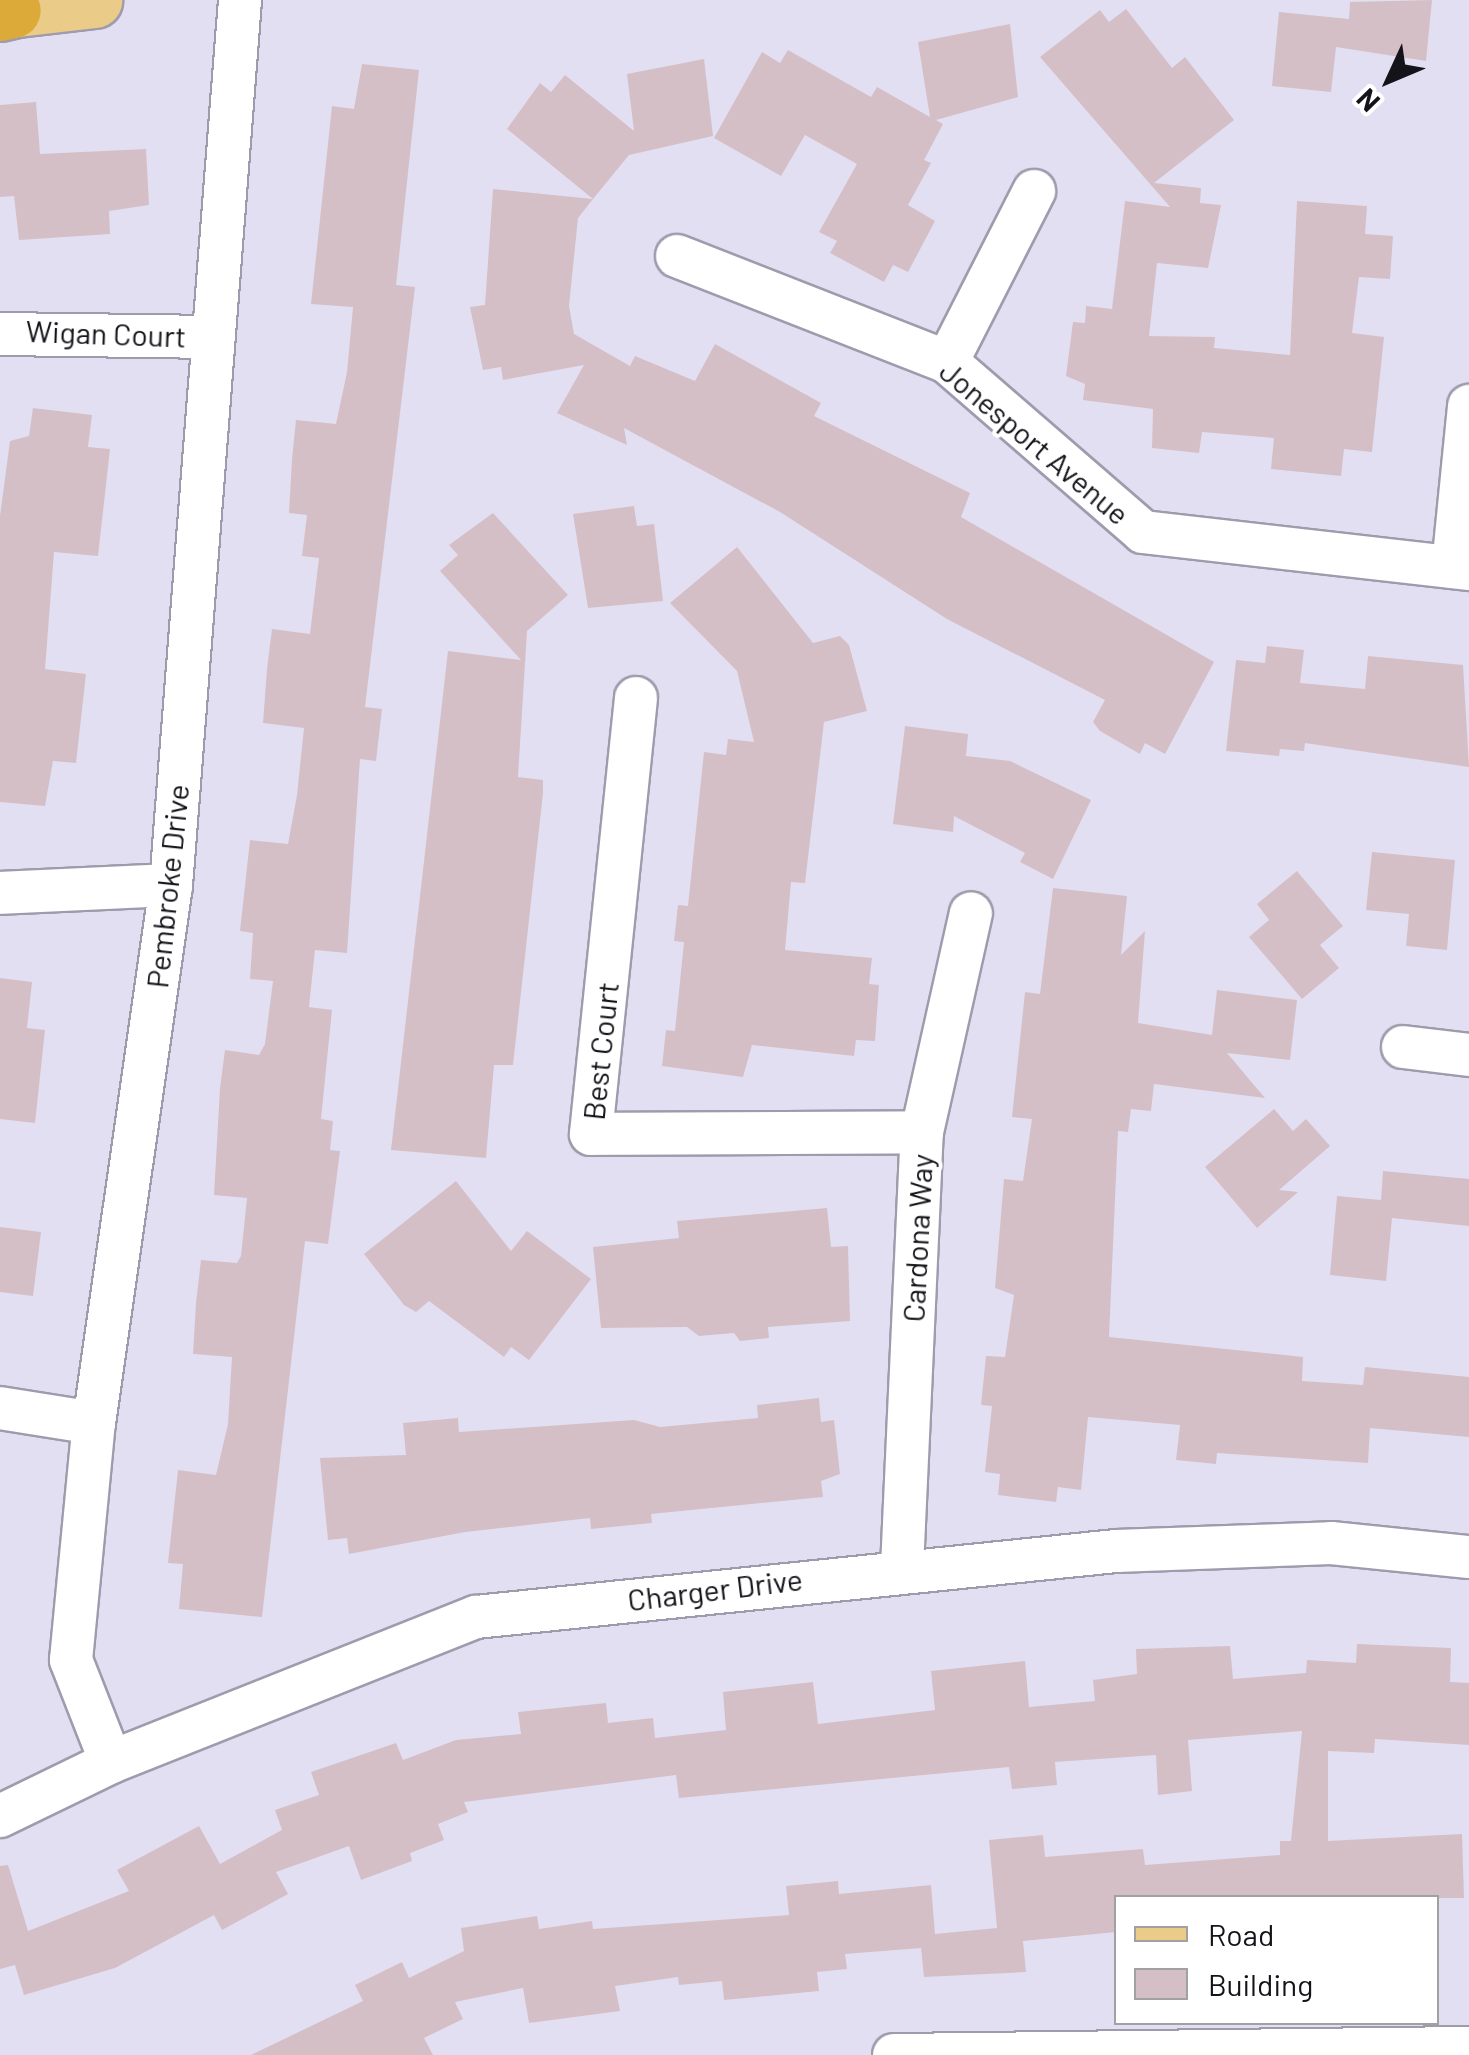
<!DOCTYPE html>
<style>
body{margin:0}
#map{position:relative;width:1469px;height:2055px;overflow:hidden;background:#e3dff2;font-family:Barlow,sans-serif}
div>[style]{position:absolute}
[style*='--x']{left:calc(var(--x)*1px);top:calc(var(--y)*1px);width:calc(var(--w)*1px);rotate:calc(var(--a)*1deg)}
.building>*{inset:0;background:#d5bfc6}
.roads{filter:drop-shadow(2px 0 #9f9bad) drop-shadow(-2px 0 #9f9bad) drop-shadow(0 2px #9f9bad) drop-shadow(0 -2px #9f9bad)}
.minor>*{height:42px;margin:-21px;padding:0 21px;transform-origin:21px;border-radius:21px;background:#fff}
.major>*{height:55px;margin:-27.5px;padding:0 27.5px;transform-origin:27.5px;border-radius:27.5px;background:#eacc88}
.highway>*{height:55px;margin:-27.5px;padding:0 27.5px;transform-origin:27.5px;border-radius:27.5px;background:#dcaa39}
span{translate:-50% -50%;white-space:nowrap;text-align:center;line-height:1.15;-webkit-text-stroke:8px #fff;paint-order:stroke}
.street-label{font-size:30px;color:#141319}
.legend{position:absolute;left:1114px;top:1895px;width:325px;height:130px;box-sizing:border-box;background:#fff;border:2px solid #a1a1a3;margin:0;padding:12px 18px;list-style:none;font-size:30px;color:#141319}
.legend li{display:flex;align-items:center;gap:20px;height:50px}
.legend b{width:50px;border:2px solid #a1a1a3}
.north{position:absolute;left:1339px;top:30px;width:100px;height:100px;-webkit-text-stroke:8px #fff;paint-order:stroke;rotate:226deg;font-size:28px;font-weight:700;line-height:40px;text-align:center;color:#141319}
.north::after{content:'';display:block;margin:auto;width:35px;height:45px;background:#141319;clip-path:polygon(50% 0,100% 100%,50% 72%,0 100%)}
</style>
<div id="map">
<div class="building">
<i style="clip-path:polygon(1432px 0,1426px 61px,1336px 47px,1331px 92px,1272px 86px,1279px 12px,1349px 19px,1350px 2px)"></i>
<i style="clip-path:polygon(1126px 9px,1172px 68px,1185px 57px,1234px 120px,1154px 183px,1201px 188px,1200px 203px,1221px 205px,1208px 268px,1157px 263px,1149px 336px,1215px 337px,1214px 348px,1290px 355px,1297px 201px,1367px 206px,1365px 234px,1393px 236px,1390px 279px,1359px 277px,1352px 333px,1384px 337px,1372px 452px,1344px 449px,1341px 476px,1271px 469px,1274px 438px,1202px 432px,1199px 453px,1152px 448px,1153px 409px,1083px 400px,1085px 384px,1066px 376px,1073px 322px,1085px 323px,1086px 306px,1112px 309px,1125px 201px,1170px 207px,1040px 57px,1100px 10px,1109px 22px)"></i>
<i style="clip-path:polygon(1010px 24px,1018px 97px,936px 120px,943px 124px,924px 160px,931px 163px,908px 205px,935px 221px,908px 272px,893px 265px,884px 282px,830px 253px,837px 241px,819px 232px,857px 164px,805px 135px,781px 176px,714px 138px,762px 52px,780px 63px,788px 50px,871px 97px,877px 87px,930px 117px,918px 42px)"></i>
<i style="clip-path:polygon(704px 59px,713px 136px,629px 155px,593px 199px,507px 129px,540px 83px,551px 92px,565px 75px,634px 131px,627px 74px)"></i>
<i style="clip-path:polygon(362px 64px,419px 70px,396px 285px,415px 287px,365px 707px,382px 709px,376px 761px,360px 759px,347px 953px,315px 950px,309px 1007px,332px 1010px,321px 1119px,333px 1121px,330px 1150px,340px 1151px,328px 1244px,305px 1241px,262px 1617px,179px 1609px,183px 1564px,168px 1563px,178px 1470px,216px 1475px,228px 1424px,232px 1357px,193px 1354px,196px 1303px,201px 1260px,237px 1263px,241px 1256px,247px 1198px,214px 1195px,220px 1088px,225px 1050px,259px 1055px,265px 1044px,273px 981px,250px 979px,253px 933px,240px 931px,250px 840px,288px 844px,297px 795px,304px 728px,263px 723px,267px 669px,272px 629px,310px 634px,319px 558px,302px 556px,307px 515px,289px 513px,292px 459px,296px 420px,336px 424px,347px 372px,353px 307px,311px 304px,332px 106px,354px 109px)"></i>
<i style="clip-path:polygon(36px 102px,40px 154px,146px 149px,149px 205px,109px 211px,110px 234px,19px 240px,14px 196px,0 197px,0 105px)"></i>
<i style="clip-path:polygon(493px 189px,593px 199px,578px 218px,569px 306px,574px 334px,630px 366px,635px 356px,695px 381px,715px 344px,821px 403px,814px 416px,970px 493px,961px 517px,1214px 662px,1165px 754px,1145px 743px,1140px 754px,1100px 731px,1093px 722px,1105px 700px,947px 619px,780px 512px,624px 428px,627px 445px,557px 413px,584px 365px,503px 380px,501px 367px,483px 370px,470px 307px,485px 305px)"></i>
<i style="clip-path:polygon(33px 408px,92px 415px,88px 447px,110px 449px,98px 556px,54px 552px,45px 669px,86px 674px,76px 763px,53px 761px,45px 806px,0 802px,0 516px,10px 441px,29px 436px)"></i>
<i style="clip-path:polygon(634px 506px,637px 526px,654px 524px,663px 601px,588px 608px,573px 514px)"></i>
<i style="clip-path:polygon(493px 513px,568px 595px,527px 631px,518px 777px,543px 780px,543px 793px,513px 1065px,494px 1065px,486px 1158px,391px 1150px,448px 651px,521px 660px,440px 571px,458px 555px,449px 545px)"></i>
<i style="clip-path:polygon(737px 547px,813px 643px,840px 636px,849px 645px,867px 711px,824px 722px,805px 883px,791px 882px,785px 950px,872px 958px,869px 984px,879px 985px,875px 1041px,856px 1040px,854px 1056px,752px 1045px,743px 1077px,662px 1066px,666px 1030px,675px 1031px,684px 942px,674px 941px,678px 905px,688px 906px,704px 752px,726px 755px,728px 739px,754px 742px,737px 671px,670px 603px)"></i>
<i style="clip-path:polygon(1267px 646px,1304px 650px,1300px 683px,1365px 689px,1368px 656px,1463px 665px,1469px 767px,1305px 743px,1304px 751px,1280px 749px,1279px 756px,1226px 751px,1236px 660px,1265px 663px)"></i>
<i style="clip-path:polygon(905px 726px,968px 734px,966px 756px,1010px 761px,1091px 800px,1053px 879px,1020px 862px,1025px 853px,954px 816px,953px 832px,893px 824px)"></i>
<i style="clip-path:polygon(1372px 852px,1455px 860px,1447px 950px,1406px 946px,1409px 914px,1366px 910px)"></i>
<i style="clip-path:polygon(1297px 871px,1343px 926px,1320px 945px,1339px 968px,1302px 999px,1249px 937px,1269px 920px,1257px 904px)"></i>
<i style="clip-path:polygon(1053px 888px,1127px 896px,1121px 955px,1145px 931px,1138px 1023px,1212px 1035px,1217px 990px,1297px 1000px,1290px 1060px,1227px 1053px,1265px 1098px,1154px 1084px,1151px 1111px,1131px 1109px,1128px 1132px,1118px 1131px,1109px 1337px,1303px 1357px,1302px 1381px,1363px 1385px,1365px 1367px,1469px 1377px,1469px 1437px,1370px 1428px,1368px 1463px,1217px 1453px,1216px 1464px,1176px 1460px,1180px 1425px,1088px 1417px,1081px 1490px,1058px 1487px,1056px 1502px,998px 1495px,1000px 1474px,985px 1472px,992px 1406px,981px 1405px,986px 1356px,1005px 1357px,1014px 1295px,995px 1288px,1004px 1179px,1023px 1181px,1032px 1119px,1012px 1117px,1025px 992px,1040px 994px)"></i>
<i style="clip-path:polygon(0 978px,32px 982px,27px 1028px,45px 1030px,35px 1123px,0 1119px)"></i>
<i style="clip-path:polygon(1274px 1109px,1293px 1131px,1306px 1119px,1330px 1146px,1279px 1190px,1298px 1192px,1257px 1228px,1205px 1167px)"></i>
<i style="clip-path:polygon(1383px 1171px,1469px 1179px,1469px 1226px,1392px 1218px,1386px 1281px,1330px 1275px,1337px 1196px,1381px 1200px)"></i>
<i style="clip-path:polygon(456px 1181px,511px 1251px,527px 1231px,591px 1279px,529px 1360px,511px 1347px,504px 1357px,429px 1301px,416px 1312px,404px 1305px,364px 1254px)"></i>
<i style="clip-path:polygon(827px 1208px,831px 1247px,848px 1246px,850px 1321px,768px 1327px,769px 1338px,740px 1341px,734px 1333px,699px 1336px,687px 1327px,601px 1328px,593px 1247px,679px 1238px,677px 1221px)"></i>
<i style="clip-path:polygon(0 1227px,41px 1232px,33px 1296px,0 1292px)"></i>
<i style="clip-path:polygon(819px 1398px,821px 1422px,834px 1420px,840px 1474px,821px 1481px,823px 1497px,651px 1514px,652px 1523px,591px 1529px,590px 1518px,465px 1532px,349px 1554px,347px 1538px,328px 1540px,320px 1458px,406px 1455px,403px 1423px,458px 1418px,459px 1432px,634px 1420px,660px 1427px,758px 1418px,757px 1405px)"></i>
<i style="clip-path:polygon(1357px 1644px,1451px 1648px,1450px 1682px,1469px 1683px,1469px 1745px,1375px 1739px,1374px 1753px,1328px 1751px,1328px 1841px,1462px 1834px,1464px 1898px,1116px 1898px,1116px 1932px,1023px 1941px,1026px 1972px,924px 1977px,921px 1948px,845px 1954px,847px 1969px,817px 1972px,819px 1991px,724px 2000px,722px 1981px,679px 1985px,678px 1977px,615px 1986px,620px 2011px,529px 2023px,523px 1988px,455px 2002px,463px 2019px,424px 2038px,433px 2055px,251px 2055px,363px 2001px,355px 1985px,402px 1962px,409px 1978px,464px 1951px,461px 1928px,537px 1916px,539px 1929px,592px 1921px,593px 1929px,789px 1915px,786px 1886px,838px 1881px,839px 1894px,931px 1885px,935px 1934px,997px 1928px,989px 1840px,1043px 1835px,1045px 1857px,1143px 1849px,1145px 1865px,1280px 1855px,1280px 1841px,1291px 1841px,1302px 1731px,1188px 1740px,1192px 1791px,1158px 1795px,1156px 1755px,1055px 1762px,1057px 1785px,1012px 1789px,1009px 1767px,679px 1798px,676px 1775px,464px 1802px,468px 1812px,438px 1824px,444px 1840px,410px 1853px,412px 1861px,361px 1880px,349px 1846px,276px 1872px,288px 1894px,222px 1930px,214px 1915px,115px 1968px,24px 1995px,15px 1965px,0 1969px,0 1866px,8px 1865px,28px 1931px,129px 1891px,117px 1870px,199px 1826px,220px 1864px,282px 1830px,275px 1810px,319px 1795px,311px 1772px,396px 1743px,403px 1760px,456px 1740px,521px 1734px,518px 1712px,606px 1703px,608px 1723px,653px 1718px,655px 1738px,726px 1730px,723px 1692px,813px 1682px,818px 1724px,935px 1710px,931px 1671px,1025px 1661px,1029px 1707px,1095px 1701px,1093px 1680px,1137px 1674px,1136px 1649px,1230px 1646px,1233px 1679px,1306px 1673px,1307px 1660px,1356px 1663px)"></i>
</div>
<div class="roads">
<div class="minor">
<i style="--x:677;--y:256;--w:290;--a:21.4"></i>
<i style="--x:947;--y:362;--w:259;--a:40.9"></i>
<i style="--x:1143;--y:532;--w:328;--a:6.5"></i>
<i style="--x:0;--y:334;--w:213;--a:0.8"></i>
<i style="--x:947;--y:362;--w:192;--a:-63"></i>
<i style="--x:1453;--y:567;--w:162;--a:-84.3"></i>
<i style="--x:636;--y:698;--w:438;--a:95.9"></i>
<i style="--x:591;--y:1134;--w:331;--a:-0.3"></i>
<i style="--x:0;--y:893;--w:171;--a:-2.7"></i>
<i style="--x:1403;--y:1047;--w:66;--a:6.9"></i>
<i style="--x:0;--y:1408;--w:95;--a:9.1"></i>
<i style="--x:902;--y:1568;--w:436;--a:-87.4"></i>
<i style="--x:922;--y:1132;--w:224;--a:-77.4"></i>
<i style="--x:111;--y:1762;--w:110;--a:-111.4"></i>
<i style="--x:71;--y:1660;--w:238;--a:-84.5"></i>
<i style="--x:94;--y:1423;--w:543;--a:-81.85"></i>
<i style="--x:171;--y:885;--w:888;--a:-85.54"></i>
<i style="--x:0;--y:1816;--w:123;--a:-25.9"></i>
<i style="--x:111;--y:1762;--w:393;--a:-21.7"></i>
<i style="--x:476;--y:1617;--w:643;--a:-5.89"></i>
<i style="--x:1116;--y:1551;--w:215;--a:-2.1"></i>
<i style="--x:1331;--y:1543;--w:139;--a:5.8"></i>
<i style="--x:894;--y:2055;--w:575;--a:-0.7"></i>
</div>
<div class="major">
<i style="--x:0;--y:11;--w:95;--a:-6.7"></i>
</div>
<div class="highway">
<i style="--x:0;--y:13;--w:13;--a:-13"></i>
</div>
</div>
<div class="street-label">
<span style="left:106px;top:333px;rotate:2deg">Wigan Court</span>
<span style="left:1035px;top:442px;rotate:40deg">Jonesport Avenue</span>
<span style="left:167px;top:886px;rotate:-84deg">Pembroke Drive</span>
<span style="left:600px;top:1051px;rotate:-84deg">Best Court</span>
<span style="left:917px;top:1238px;rotate:-87deg">Cardona Way</span>
<span style="left:715px;top:1589px;rotate:-7deg">Charger Drive</span>
</div>
<ul class="legend">
<li><b style="height:12px;background:#eacc88"></b>Road</li>
<li><b style="height:28px;background:#d5bfc6"></b>Building</li>
</ul>
<div class="north">N</div>
</div>
